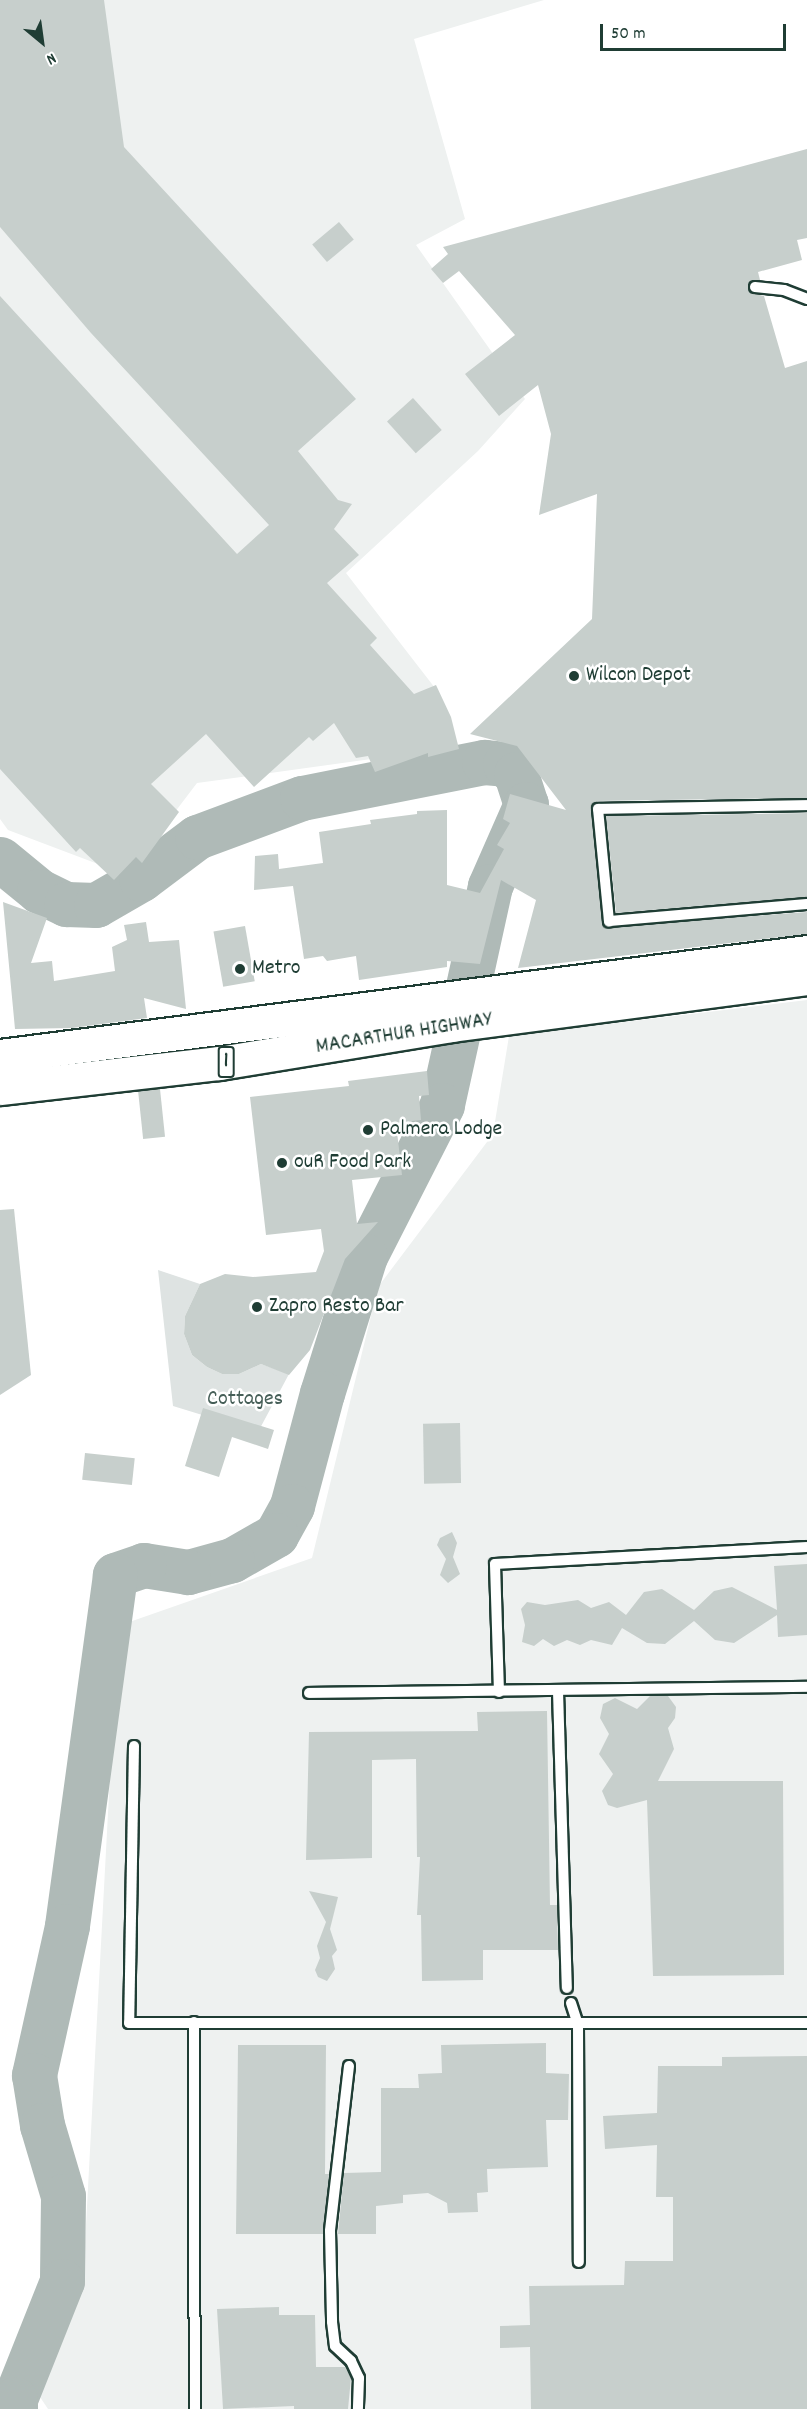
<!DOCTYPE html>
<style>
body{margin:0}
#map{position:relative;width:807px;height:2409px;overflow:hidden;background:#fff;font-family:Dekko,sans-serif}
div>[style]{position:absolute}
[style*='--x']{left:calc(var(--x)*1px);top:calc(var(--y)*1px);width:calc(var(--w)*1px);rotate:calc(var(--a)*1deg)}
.built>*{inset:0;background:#eef1f0}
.green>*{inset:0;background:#dee3e2}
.river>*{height:45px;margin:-22.5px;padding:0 22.5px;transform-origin:22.5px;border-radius:22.5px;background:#afbab7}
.building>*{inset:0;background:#c7cfcc;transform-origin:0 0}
.roads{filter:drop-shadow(2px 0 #1f3d34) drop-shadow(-2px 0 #1f3d34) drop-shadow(0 2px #1f3d34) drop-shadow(0 -2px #1f3d34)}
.lane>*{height:10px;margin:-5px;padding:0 5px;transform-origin:5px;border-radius:5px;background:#fff}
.highway>*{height:33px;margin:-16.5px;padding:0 16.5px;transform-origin:16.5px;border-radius:16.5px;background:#fff}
.dots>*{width:16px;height:16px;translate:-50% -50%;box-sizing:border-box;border:3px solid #fff;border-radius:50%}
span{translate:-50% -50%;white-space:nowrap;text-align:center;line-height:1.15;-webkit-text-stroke:5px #fff;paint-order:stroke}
.shield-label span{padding:2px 4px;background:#fff;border:2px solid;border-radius:4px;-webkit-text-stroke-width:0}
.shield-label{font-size:21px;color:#1f3d34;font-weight:700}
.poi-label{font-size:22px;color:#1f3d34}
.left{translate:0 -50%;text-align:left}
.street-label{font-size:22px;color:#1f3d34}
.park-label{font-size:22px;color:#455e57}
.north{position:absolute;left:12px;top:12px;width:60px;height:60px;-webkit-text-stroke:4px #fff;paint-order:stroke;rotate:151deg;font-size:16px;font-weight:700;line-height:24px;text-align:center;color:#1f3d34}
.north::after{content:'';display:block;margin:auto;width:21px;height:27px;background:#1f3d34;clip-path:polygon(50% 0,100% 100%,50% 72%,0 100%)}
.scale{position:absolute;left:600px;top:24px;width:186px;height:27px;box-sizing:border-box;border:3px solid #1f3d34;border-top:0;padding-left:8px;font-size:18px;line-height:21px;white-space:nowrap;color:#1f3d34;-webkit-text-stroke:4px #fff;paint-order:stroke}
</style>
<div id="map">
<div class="built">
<i style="clip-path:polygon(0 0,544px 0,414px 39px,465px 219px,416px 245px,525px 399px,478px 451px,346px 573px,435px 688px,444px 749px,197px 783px,127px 875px,8px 830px,0 819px)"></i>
<i style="clip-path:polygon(807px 1000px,807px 2409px,48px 2409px,38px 2394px,83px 2281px,118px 1626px,312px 1558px,378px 1287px,493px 1134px,509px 1036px)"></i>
</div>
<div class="green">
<i style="clip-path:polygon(158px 1270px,200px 1284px,185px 1316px,184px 1334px,192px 1355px,207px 1367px,222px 1374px,239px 1374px,261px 1364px,289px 1374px,258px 1432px,173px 1406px)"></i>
</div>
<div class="river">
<i style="--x:0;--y:859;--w:50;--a:39.4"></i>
<i style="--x:39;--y:891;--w:30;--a:26"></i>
<i style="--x:66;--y:904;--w:30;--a:2"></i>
<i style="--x:96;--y:905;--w:52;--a:-30"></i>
<i style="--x:141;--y:879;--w:70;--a:-36.9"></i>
<i style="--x:197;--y:837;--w:112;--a:-20.4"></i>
<i style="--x:302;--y:798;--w:186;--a:-11.2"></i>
<i style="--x:484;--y:762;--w:21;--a:5"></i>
<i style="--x:505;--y:764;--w:15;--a:42"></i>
<i style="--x:516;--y:774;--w:32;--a:72"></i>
<i style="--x:526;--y:804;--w:90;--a:113.7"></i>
<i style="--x:490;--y:886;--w:224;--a:102.4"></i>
<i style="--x:442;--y:1105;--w:169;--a:117"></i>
<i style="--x:365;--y:1256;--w:144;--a:107.4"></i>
<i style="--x:322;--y:1393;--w:117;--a:104.9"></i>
<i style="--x:292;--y:1506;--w:33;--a:119"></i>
<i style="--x:276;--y:1535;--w:51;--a:150.4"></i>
<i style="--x:232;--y:1560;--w:46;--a:164.7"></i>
<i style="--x:188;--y:1572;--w:45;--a:-171"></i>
<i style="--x:144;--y:1565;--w:31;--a:161"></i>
<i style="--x:115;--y:1575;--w:354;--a:97.8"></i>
<i style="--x:67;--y:1926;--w:153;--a:102.5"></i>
<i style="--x:34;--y:2075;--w:51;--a:80.9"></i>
<i style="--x:42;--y:2125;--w:74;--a:73.5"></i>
<i style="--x:63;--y:2196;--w:85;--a:90.7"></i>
<i style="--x:62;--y:2281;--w:127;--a:111.7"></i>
<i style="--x:15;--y:2399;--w:10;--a:90"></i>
</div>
<div class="building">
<i style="clip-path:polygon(0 0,104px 0,124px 147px,356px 399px,298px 451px,338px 500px,352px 504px,334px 529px,359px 555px,327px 583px,377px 638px,370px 645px,414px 694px,436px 685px,451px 717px,459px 749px,428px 757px,428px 753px,375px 772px,368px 756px,356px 758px,334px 723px,313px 741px,309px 737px,254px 787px,206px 734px,151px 784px,179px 812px,142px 863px,136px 857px,114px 880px,80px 848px,76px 852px,0 769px,0 296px,237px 554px,269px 525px,91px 333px,0 227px)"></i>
<i style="clip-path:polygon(807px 149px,807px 238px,797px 240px,802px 260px,758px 272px,760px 280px,751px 280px,748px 287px,751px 293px,764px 296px,785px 368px,807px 361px,807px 798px,598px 801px,591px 810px,602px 922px,605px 927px,807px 912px,807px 934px,518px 968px,536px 900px,501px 880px,480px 964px,447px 961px,447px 967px,359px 980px,356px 956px,327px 961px,323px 956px,304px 959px,293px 886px,254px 890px,255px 856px,278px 854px,279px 869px,323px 863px,319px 832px,371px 824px,370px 820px,417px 814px,417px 811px,447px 810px,447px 885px,480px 893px,504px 849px,497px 845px,510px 823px,503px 819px,510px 794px,566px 810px,517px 746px,470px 734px,592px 619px,597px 494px,539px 515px,551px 434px,538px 385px,499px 416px,465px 374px,515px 335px,459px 271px,443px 283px,431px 269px,448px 254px,443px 247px)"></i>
<i style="left:339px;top:222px;width:23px;height:35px;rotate:50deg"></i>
<i style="left:413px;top:398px;width:43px;height:35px;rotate:48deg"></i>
<i style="clip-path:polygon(807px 813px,807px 897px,616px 913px,606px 816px)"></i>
<i style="clip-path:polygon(3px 902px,47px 918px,31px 963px,52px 961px,54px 981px,115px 971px,112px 947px,127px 940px,124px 925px,146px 922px,149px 942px,179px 940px,186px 1009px,144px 998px,147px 1018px,72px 1028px,15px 1029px)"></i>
<i style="left:245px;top:926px;width:56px;height:32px;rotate:80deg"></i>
<i style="clip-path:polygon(427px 1071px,429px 1095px,419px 1096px,421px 1120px,396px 1123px,402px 1175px,352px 1180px,357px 1224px,378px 1222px,345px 1259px,310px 1350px,289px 1375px,261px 1364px,239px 1374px,222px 1374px,207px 1367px,192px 1355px,184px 1334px,185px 1316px,200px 1284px,225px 1274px,253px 1277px,316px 1272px,324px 1251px,321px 1229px,266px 1235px,250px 1097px,349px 1086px,348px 1081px)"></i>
<i style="left:160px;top:1089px;width:48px;height:22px;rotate:84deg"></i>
<i style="clip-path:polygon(14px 1209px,31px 1375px,0 1395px,0 1210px)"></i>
<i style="clip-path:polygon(203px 1408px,274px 1430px,268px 1449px,232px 1437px,219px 1477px,185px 1466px)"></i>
<i style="left:460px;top:1423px;width:60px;height:37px;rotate:89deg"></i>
<i style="left:85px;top:1453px;width:50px;height:27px;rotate:6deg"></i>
<i style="clip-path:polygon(452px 1532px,457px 1543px,453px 1557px,460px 1574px,448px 1583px,440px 1575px,446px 1559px,437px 1545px,440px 1538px)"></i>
<i style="clip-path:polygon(807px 1564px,807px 1635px,778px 1637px,777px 1615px,734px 1643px,715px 1640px,694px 1621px,665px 1644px,647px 1643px,622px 1628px,612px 1645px,591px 1640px,580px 1645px,567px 1640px,554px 1646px,543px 1639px,534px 1646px,522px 1642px,525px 1625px,521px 1609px,527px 1602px,545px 1605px,578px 1600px,591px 1608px,609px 1602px,626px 1615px,644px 1592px,662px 1589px,694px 1610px,714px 1591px,732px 1587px,777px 1610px,774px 1566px)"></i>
<i style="clip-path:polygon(650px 1696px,668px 1696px,676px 1707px,675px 1718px,668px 1728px,674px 1749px,658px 1781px,783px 1781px,784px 1975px,653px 1976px,647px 1800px,617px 1808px,608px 1805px,602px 1791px,613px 1774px,599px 1754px,609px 1734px,600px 1718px,603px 1704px,615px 1698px,637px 1709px)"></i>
<i style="clip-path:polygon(547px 1711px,550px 1905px,557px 1905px,558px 1950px,483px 1950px,483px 1980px,422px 1981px,421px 1915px,417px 1915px,420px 1857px,417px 1857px,416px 1759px,372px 1760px,372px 1858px,306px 1860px,309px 1732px,478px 1731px,477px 1712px)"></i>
<i style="clip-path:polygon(309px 1891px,338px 1897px,330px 1929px,337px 1950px,332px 1956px,335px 1969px,327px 1981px,318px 1977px,315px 1970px,320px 1958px,317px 1946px,326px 1922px)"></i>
<i style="clip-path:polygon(546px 2043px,546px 2073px,569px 2074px,568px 2120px,546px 2120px,548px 2167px,487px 2169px,488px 2192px,477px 2193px,478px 2212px,448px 2213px,447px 2203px,428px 2193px,403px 2195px,403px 2203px,376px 2206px,376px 2234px,338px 2234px,344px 2173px,381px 2172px,381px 2088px,419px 2088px,418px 2074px,442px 2073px,441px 2045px)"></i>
<i style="clip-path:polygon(238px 2045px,326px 2045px,325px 2174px,329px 2174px,323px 2234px,236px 2234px)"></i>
<i style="clip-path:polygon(807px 2056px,807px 2409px,531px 2409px,530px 2347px,500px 2348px,500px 2326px,530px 2325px,529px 2286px,624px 2285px,625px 2261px,673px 2261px,673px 2197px,656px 2197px,657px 2145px,605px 2149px,603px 2116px,657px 2113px,658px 2066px,722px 2066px,722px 2057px)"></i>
<i style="clip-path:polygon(279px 2307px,279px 2315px,315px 2315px,316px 2367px,345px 2367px,351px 2378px,348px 2409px,294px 2409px,294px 2406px,223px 2409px,217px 2309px)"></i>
</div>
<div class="roads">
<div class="lane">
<i style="--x:755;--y:287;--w:29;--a:6"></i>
<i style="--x:784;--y:290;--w:25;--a:21"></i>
<i style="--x:807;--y:805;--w:209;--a:178.9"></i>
<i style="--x:598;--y:809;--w:113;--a:84.4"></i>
<i style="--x:609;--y:921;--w:199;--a:-4.9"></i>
<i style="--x:558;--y:1691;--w:297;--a:88.3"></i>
<i style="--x:499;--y:1692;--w:128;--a:-91.8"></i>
<i style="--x:495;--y:1564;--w:312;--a:-3.1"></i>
<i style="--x:309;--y:1693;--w:498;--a:-0.7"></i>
<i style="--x:134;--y:1746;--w:277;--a:91"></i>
<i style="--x:129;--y:2023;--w:678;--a:0"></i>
<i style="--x:571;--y:2003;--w:22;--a:72"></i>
<i style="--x:578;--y:2024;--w:238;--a:89.8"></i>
<i style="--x:194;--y:2022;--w:387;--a:89.9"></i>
<i style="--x:349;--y:2066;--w:166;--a:96.6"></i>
<i style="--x:330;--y:2231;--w:91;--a:88.7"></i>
<i style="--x:332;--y:2322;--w:24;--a:83"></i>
<i style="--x:335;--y:2346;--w:22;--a:43"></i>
<i style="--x:351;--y:2361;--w:19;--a:65"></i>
<i style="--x:359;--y:2378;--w:31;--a:92"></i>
</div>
<div class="highway">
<i style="--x:0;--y:1056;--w:814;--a:-7.34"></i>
<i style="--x:0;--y:1088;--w:220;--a:-6.5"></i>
<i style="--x:219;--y:1063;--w:235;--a:-9.3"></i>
<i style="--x:451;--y:1025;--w:359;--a:-7.5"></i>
</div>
</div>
<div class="dots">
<i style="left:574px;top:676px;background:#1f3d34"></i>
<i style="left:240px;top:969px;background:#1f3d34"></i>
<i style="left:368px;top:1130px;background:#1f3d34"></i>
<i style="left:282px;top:1163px;background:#1f3d34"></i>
<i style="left:257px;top:1307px;background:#1f3d34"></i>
</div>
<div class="shield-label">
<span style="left:226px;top:1062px">1</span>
</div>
<div class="poi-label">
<span class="left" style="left:586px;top:676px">Wilcon Depot</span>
<span class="left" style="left:252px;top:969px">Metro</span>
<span class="left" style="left:380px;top:1130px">Palmera Lodge</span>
<span class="left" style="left:294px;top:1163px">ouR Food Park</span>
<span class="left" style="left:269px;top:1307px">Zapro Resto Bar</span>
</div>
<div class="street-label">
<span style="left:404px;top:1034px;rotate:-9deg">MACARTHUR HIGHWAY</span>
</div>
<div class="park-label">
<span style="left:245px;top:1400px">Cottages</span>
</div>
<div class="north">N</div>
<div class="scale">50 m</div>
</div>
